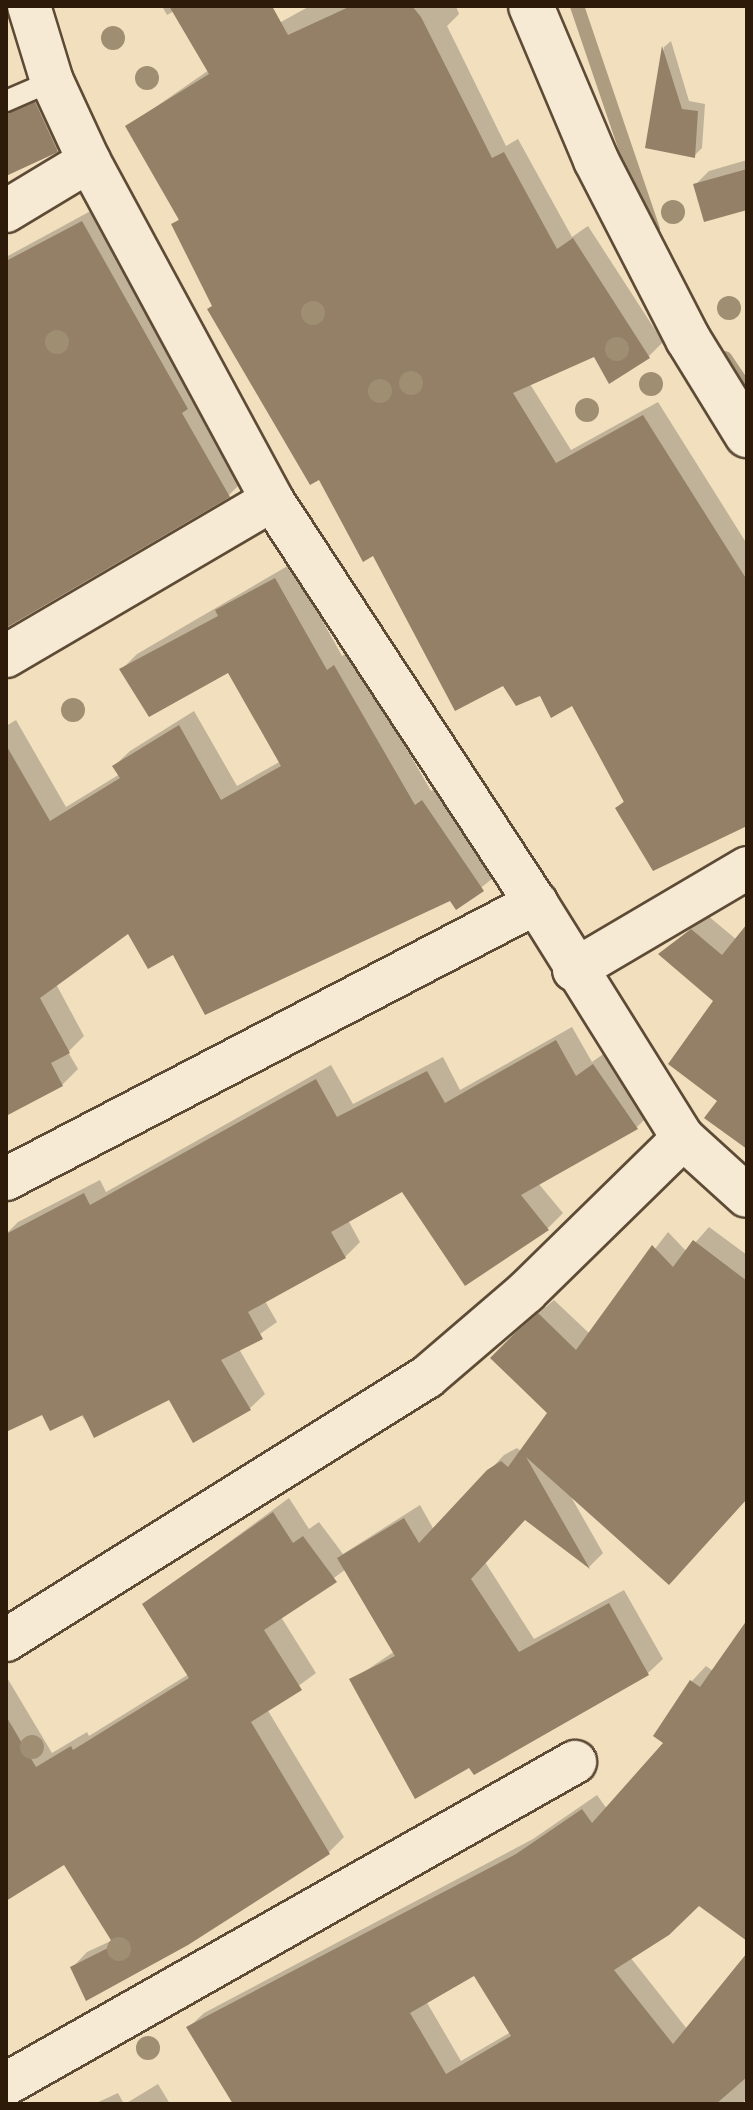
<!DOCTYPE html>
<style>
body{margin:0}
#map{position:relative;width:753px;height:2110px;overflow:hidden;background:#f1dfbe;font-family:"EB Garamond",serif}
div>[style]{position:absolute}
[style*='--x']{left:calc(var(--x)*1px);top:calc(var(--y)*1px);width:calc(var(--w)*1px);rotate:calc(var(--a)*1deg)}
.shadow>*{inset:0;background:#0003}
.stream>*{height:14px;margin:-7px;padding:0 7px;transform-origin:7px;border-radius:7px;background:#ae9c80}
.building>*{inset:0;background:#938067}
.roads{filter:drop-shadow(2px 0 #5e4b36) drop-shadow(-2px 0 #5e4b36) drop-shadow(0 2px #5e4b36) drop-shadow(0 -2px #5e4b36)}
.lane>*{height:20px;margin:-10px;padding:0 10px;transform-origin:10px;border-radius:10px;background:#f6ead5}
.street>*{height:42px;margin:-21px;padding:0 21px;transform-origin:21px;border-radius:21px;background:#f6ead5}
.secondary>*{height:44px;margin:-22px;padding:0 22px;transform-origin:22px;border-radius:22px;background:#f6ead5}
.trees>*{width:24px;height:24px;margin:-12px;border-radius:50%;background:#a08e73}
span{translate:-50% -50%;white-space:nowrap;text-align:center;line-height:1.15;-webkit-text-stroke:6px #f6ead5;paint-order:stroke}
.frame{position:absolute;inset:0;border:8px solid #2d1a09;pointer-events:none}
</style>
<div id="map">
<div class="shadow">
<i style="clip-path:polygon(162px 6px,231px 6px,250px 39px,310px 6px,456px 6px,459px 14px,447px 26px,506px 146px,518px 139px,572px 237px,588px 226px,663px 342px,649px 356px,594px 354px,530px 384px,571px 450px,658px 402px,747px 544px,747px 823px,617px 808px,625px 800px,573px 703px,504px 683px,374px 554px,319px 477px,174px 224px,180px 218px,128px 126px,209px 70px,174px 11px,167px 15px)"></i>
<i style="clip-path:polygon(671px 41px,689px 101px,705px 104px,702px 148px,694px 156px,648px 146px,664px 47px)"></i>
<i style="clip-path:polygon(50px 90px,71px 136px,57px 150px,6px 173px,6px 95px)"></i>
<i style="clip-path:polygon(747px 160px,747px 208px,695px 185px,709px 171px)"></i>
<i style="clip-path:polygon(98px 207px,244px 480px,229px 495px,6px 626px,6px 257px)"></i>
<i style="clip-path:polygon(291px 564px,342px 656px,350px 651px,431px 791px,439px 786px,498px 874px,457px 907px,451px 898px,173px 952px,129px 931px,56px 984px,84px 1036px,68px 1052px,78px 1069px,62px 1085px,6px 1113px,6px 726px,16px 720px,66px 807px,120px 774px,114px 766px,130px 751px,194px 711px,237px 786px,281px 761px,229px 670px,122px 669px,137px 654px)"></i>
<i style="clip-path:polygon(707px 915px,737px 940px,747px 927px,747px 1149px,707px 1118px,719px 1100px,716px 1001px,661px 954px)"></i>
<i style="clip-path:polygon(572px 1027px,592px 1062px,609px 1050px,652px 1112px,637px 1127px,538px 1183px,563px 1213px,548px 1228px,466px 1283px,403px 1190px,348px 1220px,360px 1242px,345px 1257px,265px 1301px,277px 1322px,239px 1349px,265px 1394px,249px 1409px,170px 1398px,95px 1435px,75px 1406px,43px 1412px,6px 1430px,6px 1234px,18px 1222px,100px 1180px,106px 1192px,331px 1065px,353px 1104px,443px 1057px,460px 1090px)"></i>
<i style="clip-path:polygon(709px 1227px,747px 1255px,747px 1498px,570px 1495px,603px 1553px,589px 1567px,526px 1518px,485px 1562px,534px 1639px,624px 1590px,663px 1659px,648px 1673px,469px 1765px,352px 1680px,395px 1651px,346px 1569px,281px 1617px,316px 1673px,267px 1709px,344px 1837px,329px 1852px,187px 1943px,72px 1968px,87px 1952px,113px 1940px,64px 1862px,6px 1896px,6px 1676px,52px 1753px,87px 1732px,89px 1736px,189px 1674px,145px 1604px,289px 1498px,309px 1529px,319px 1522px,343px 1554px,420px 1505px,434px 1530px,504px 1455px,517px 1448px,522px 1452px,550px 1413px,531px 1320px,554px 1300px,590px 1334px,668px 1232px,687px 1252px)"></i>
<i style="clip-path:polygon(evenodd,747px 1624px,747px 1939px,698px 1904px,630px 1957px,687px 2029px,747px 1957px,747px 2098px,742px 2104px,228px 2104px,234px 2101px,189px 2027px,204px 2013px,533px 1839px,597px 1795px,607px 1809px,666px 1743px,656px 1735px,692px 1681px,706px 1666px,713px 1671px,747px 1624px,475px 1974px,511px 2032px,461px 2061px,426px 2001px,475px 1974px)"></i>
<i style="clip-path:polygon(158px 2084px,170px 2104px,125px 2104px)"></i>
<i style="clip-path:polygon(118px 2093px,124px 2104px,94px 2104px)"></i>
</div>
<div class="stream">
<i style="--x:577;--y:6;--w:236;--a:71.2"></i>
<i style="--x:725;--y:358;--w:40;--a:56"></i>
</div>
<div class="building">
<i style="clip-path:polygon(169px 6px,272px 6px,288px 35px,351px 6px,412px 6px,421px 17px,492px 158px,504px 152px,557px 249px,573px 238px,650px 358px,609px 384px,594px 357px,513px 393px,556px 463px,643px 415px,747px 580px,747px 826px,653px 871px,615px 808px,624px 802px,572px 706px,551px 718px,540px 696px,516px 706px,503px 686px,455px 711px,373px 556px,363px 562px,319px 480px,310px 485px,207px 309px,212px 306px,171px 224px,179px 220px,125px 126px,209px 74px)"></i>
<i style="clip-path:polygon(662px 46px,682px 109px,698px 111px,695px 158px,645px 148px)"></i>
<i style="clip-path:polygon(35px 102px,58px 152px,6px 176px,6px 114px)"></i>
<i style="clip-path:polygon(747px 169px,747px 210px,704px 222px,693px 184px)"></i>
<i style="clip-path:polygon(82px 221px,188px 409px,182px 413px,230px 497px,6px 628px,6px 261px)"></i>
<i style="clip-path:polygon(275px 578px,327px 670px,334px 665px,415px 805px,422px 800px,484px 891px,456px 910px,450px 901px,205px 1015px,173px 955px,148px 969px,128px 934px,40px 998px,70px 1053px,51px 1063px,63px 1086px,6px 1116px,6px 745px,50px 821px,120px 778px,112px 766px,179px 725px,221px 800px,281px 766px,228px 673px,149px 717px,119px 669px,218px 616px,215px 610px)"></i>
<i style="clip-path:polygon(747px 924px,747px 1149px,704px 1118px,717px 1101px,668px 1064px,713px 1001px,658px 954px,691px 929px,722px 955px)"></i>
<i style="clip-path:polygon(556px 1040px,576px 1076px,593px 1064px,638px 1129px,521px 1195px,549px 1230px,465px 1286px,402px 1192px,331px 1232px,346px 1258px,248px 1312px,263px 1339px,221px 1360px,251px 1410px,193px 1443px,169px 1400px,94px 1438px,83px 1415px,50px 1431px,42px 1415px,6px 1432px,6px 1234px,84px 1193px,90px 1205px,316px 1079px,337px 1117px,427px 1071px,445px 1103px)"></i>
<i style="clip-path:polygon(693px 1240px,747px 1281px,747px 1499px,669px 1585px,526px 1457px,590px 1569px,525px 1520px,471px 1579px,519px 1652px,609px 1603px,649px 1675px,474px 1775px,469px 1768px,415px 1799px,349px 1679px,395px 1656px,337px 1558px,404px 1518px,419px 1543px,487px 1470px,501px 1461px,508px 1467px,547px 1413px,490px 1358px,514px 1334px,538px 1313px,576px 1350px,652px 1245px,673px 1267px)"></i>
<i style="clip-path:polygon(273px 1512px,293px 1543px,303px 1536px,337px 1582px,264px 1630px,302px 1690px,251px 1722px,330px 1854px,188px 1945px,86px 2001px,70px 1967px,114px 1945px,64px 1865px,6px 1901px,6px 1716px,36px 1767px,71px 1746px,73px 1750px,189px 1678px,142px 1604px)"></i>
<i style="clip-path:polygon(evenodd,747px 1620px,747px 1941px,699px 1906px,669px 1935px,614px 1970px,673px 2044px,747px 1953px,747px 2077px,716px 2104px,233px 2104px,186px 2027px,516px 1854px,582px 1809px,592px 1823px,663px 1743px,653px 1736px,690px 1680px,700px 1687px,747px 1620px,474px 1976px,511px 2036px,446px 2074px,410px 2013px,474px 1976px)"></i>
</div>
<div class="roads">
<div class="lane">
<i style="--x:6;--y:101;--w:50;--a:-23.5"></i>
</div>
<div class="street">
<i style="--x:29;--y:6;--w:78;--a:73"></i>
<i style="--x:52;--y:81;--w:88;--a:65.2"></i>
<i style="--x:89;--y:161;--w:385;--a:61.6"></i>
<i style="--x:272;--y:500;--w:482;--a:56.8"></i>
<i style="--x:536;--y:903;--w:277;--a:58"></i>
<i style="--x:683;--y:1138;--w:86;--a:42.2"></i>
<i style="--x:6;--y:211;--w:97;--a:-31.1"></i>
<i style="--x:6;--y:656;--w:308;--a:-30.4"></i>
<i style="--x:574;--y:970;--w:201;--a:-30.5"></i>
<i style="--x:6;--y:1179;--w:598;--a:-27.51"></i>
<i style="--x:6;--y:1640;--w:496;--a:-32"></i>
<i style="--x:427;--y:1377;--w:130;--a:-40.6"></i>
<i style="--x:526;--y:1292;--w:220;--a:-44.4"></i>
<i style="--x:6;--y:2084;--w:654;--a:-29.51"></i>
</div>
<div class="secondary">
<i style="--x:531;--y:6;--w:167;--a:67.1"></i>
<i style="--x:596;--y:160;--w:201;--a:62.8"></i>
<i style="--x:688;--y:339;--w:113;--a:58.4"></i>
</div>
</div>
<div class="trees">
<i style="left:113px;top:38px"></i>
<i style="left:147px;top:78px"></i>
<i style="left:673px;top:212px"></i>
<i style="left:729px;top:308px"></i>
<i style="left:313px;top:313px"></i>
<i style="left:57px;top:342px"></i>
<i style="left:617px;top:349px"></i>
<i style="left:411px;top:383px"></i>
<i style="left:651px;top:384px"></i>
<i style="left:380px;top:391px"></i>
<i style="left:587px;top:410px"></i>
<i style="left:73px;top:710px"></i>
<i style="left:32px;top:1747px"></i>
<i style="left:119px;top:1949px"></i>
<i style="left:148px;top:2048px"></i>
</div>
<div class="frame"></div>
</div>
